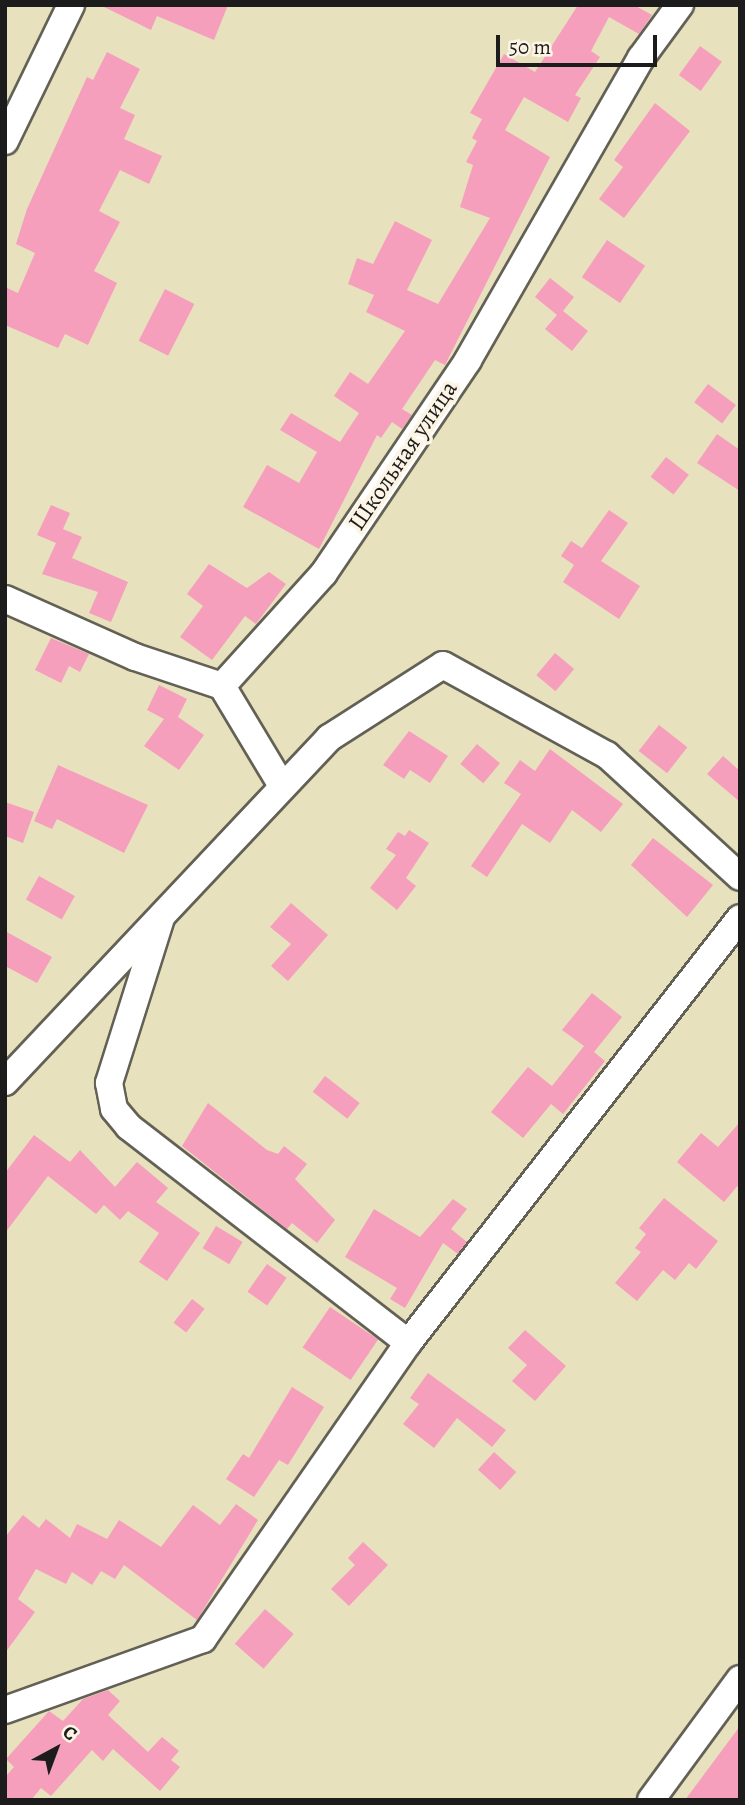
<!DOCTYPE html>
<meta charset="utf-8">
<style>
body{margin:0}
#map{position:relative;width:745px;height:1805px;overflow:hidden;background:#e8e1be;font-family:Alegreya,serif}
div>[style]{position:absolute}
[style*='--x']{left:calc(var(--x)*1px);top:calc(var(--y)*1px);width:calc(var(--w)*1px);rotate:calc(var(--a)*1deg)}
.building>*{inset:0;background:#f59fbc;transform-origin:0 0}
.roads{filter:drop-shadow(2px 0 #636155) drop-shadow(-2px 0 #636155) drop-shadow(0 2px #636155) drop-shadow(0 -2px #636155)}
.street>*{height:26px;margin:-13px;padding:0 13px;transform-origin:13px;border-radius:13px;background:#fff}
span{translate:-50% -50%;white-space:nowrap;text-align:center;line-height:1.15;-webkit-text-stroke:7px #fcf5e5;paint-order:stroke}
.street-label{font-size:24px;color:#1c1c1c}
.frame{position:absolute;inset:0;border:7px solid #1c1c1c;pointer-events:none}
.north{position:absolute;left:21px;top:1714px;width:70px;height:70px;-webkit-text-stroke:5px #fcf5e5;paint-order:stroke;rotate:41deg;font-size:19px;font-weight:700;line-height:28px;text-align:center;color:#1c1c1c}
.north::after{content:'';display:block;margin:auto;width:24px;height:32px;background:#1c1c1c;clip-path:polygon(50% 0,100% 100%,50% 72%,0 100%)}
.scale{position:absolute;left:496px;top:35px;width:161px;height:32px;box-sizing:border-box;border:4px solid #1c1c1c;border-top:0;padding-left:9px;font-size:21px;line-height:24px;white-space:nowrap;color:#1c1c1c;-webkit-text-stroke:5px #fcf5e5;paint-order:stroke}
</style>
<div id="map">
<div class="building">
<i style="clip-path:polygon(100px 5px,228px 5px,214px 40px,157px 16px,151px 30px)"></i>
<i style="clip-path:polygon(578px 5px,634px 5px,652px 15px,639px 34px,609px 17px,591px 51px,600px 57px,575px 95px,581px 98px,568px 122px,524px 97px,505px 130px,550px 157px,445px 365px,435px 360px,402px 409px,412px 415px,402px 429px,392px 422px,381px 438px,377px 435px,319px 549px,243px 507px,267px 465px,299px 483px,317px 452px,280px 430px,291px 413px,340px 442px,359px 413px,334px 396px,350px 372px,368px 384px,405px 331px,366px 312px,374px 295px,348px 284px,357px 258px,373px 264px,395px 221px,432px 240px,407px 290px,438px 304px,490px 218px,460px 207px,473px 165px,466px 162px,477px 141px,472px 138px,482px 119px,470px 113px,504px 54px,535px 72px)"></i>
<i style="left:700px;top:46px;width:27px;height:36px;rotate:36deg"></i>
<i style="clip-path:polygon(107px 52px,140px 69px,120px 108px,135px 115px,124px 139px,162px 156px,149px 184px,120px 170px,99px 211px,120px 222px,94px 271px,117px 283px,88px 345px,65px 334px,58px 348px,5px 325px,5px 287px,18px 293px,35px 253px,16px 244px,27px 209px,87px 77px,93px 80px)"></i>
<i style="clip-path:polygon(655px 103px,690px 131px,624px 218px,599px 199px,623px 167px,614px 160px)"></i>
<i style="left:607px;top:240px;width:46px;height:45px;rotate:34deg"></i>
<i style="clip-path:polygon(550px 278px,574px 297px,563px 311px,588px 331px,572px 351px,545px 329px,557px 315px,535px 297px)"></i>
<i style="left:165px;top:289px;width:33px;height:58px;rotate:27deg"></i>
<i style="left:708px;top:384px;width:35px;height:23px;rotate:37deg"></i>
<i style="clip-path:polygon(717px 434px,740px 450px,740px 491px,697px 463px)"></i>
<i style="left:666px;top:457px;width:29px;height:25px;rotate:38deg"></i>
<i style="clip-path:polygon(51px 505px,70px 513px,63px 529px,82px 537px,72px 558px,128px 582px,111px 622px,89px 613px,98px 592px,42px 574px,56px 543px,37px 535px)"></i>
<i style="clip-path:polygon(609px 510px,628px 523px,601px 561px,640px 586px,619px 619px,563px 582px,574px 565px,561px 556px,571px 541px,582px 548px)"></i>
<i style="clip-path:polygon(209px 564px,247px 588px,269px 572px,286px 584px,256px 624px,245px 616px,212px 660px,180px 637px,203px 606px,187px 594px)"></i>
<i style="clip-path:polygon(51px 638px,89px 654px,80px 672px,69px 666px,61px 683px,35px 670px)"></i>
<i style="left:555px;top:653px;width:25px;height:29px;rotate:40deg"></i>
<i style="clip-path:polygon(159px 685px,187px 699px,178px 717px,204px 735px,179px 770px,144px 746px,164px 719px,147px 710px)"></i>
<i style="left:659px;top:725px;width:36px;height:33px;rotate:38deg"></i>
<i style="clip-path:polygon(409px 731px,448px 756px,430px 783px,410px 770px,404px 779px,383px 765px)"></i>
<i style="left:477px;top:744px;width:30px;height:26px;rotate:40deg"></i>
<i style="clip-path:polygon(550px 749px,623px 804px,601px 832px,572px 810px,550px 843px,522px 824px,487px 877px,471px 866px,521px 794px,504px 783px,520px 760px,535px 771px)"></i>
<i style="clip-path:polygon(723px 756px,740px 771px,740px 802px,707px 774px)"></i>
<i style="clip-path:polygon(58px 765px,148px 805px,124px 853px,57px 819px,52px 829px,34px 821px)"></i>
<i style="clip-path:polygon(5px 802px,34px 812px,23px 843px,5px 836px)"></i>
<i style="clip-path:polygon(409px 830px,429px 843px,406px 878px,416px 886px,397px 910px,370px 888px,396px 855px,386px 849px,398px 832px,405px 836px)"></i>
<i style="clip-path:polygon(653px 838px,713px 885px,687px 917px,631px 865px)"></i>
<i style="left:39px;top:876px;width:41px;height:27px;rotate:29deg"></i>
<i style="clip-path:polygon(291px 903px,328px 935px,288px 981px,271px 966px,291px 944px,270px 927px)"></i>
<i style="clip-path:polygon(5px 931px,52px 957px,37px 983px,5px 966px)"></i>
<i style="clip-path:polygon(592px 993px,622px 1017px,594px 1052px,605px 1061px,563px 1114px,551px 1104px,523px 1138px,491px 1112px,528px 1067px,552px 1086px,584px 1046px,562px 1030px)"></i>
<i style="left:325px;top:1076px;width:44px;height:20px;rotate:38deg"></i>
<i style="clip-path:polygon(208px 1103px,267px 1150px,278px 1154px,284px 1146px,307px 1164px,295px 1179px,335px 1220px,317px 1243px,292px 1223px,287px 1229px,182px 1146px)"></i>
<i style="clip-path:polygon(740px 1122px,740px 1183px,724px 1202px,677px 1162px,701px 1133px,718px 1147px)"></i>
<i style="clip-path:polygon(34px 1135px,70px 1162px,80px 1150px,115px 1187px,137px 1162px,168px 1188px,156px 1202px,200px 1233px,167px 1281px,139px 1262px,159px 1233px,128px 1211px,120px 1220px,104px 1205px,96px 1214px,48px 1176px,5px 1233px,5px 1173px)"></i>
<i style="clip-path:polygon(664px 1198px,718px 1241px,696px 1269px,689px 1263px,675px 1280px,663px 1270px,637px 1301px,615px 1283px,641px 1252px,635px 1248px,646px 1234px,639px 1228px)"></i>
<i style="clip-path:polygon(453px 1199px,467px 1209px,451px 1229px,467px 1242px,458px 1254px,443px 1243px,405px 1308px,390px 1299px,397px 1288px,345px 1257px,374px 1209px,420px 1237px)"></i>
<i style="left:216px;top:1226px;width:31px;height:26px;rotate:31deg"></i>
<i style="left:267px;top:1264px;width:24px;height:34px;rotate:35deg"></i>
<i style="left:192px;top:1299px;width:16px;height:30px;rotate:38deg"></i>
<i style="left:330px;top:1307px;width:58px;height:49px;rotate:34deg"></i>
<i style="clip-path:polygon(525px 1330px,566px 1366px,535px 1401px,512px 1381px,527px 1365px,508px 1348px)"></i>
<i style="clip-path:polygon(428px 1373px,506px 1430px,492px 1447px,457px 1418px,434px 1448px,403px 1424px,419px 1404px,410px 1398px)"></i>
<i style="clip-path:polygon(292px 1387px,324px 1407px,288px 1465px,279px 1460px,254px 1497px,226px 1479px,243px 1454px,249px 1458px)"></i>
<i style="left:494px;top:1452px;width:30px;height:24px;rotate:42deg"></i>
<i style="clip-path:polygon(236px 1504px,258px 1520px,197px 1620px,124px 1565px,115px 1579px,101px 1571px,92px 1585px,72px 1572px,66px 1584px,36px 1569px,18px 1599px,35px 1612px,5px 1653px,5px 1537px,23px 1515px,39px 1528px,46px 1519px,70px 1538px,77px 1524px,107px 1539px,119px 1520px,161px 1547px,193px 1505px,220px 1525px)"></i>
<i style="clip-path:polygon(363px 1542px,388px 1565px,349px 1606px,331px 1589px,355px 1565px,348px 1558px)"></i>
<i style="left:265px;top:1609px;width:38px;height:46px;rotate:41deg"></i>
<i style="clip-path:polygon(108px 1690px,120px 1701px,108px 1715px,148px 1752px,162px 1737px,179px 1751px,171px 1760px,180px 1767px,160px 1791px,113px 1749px,103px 1761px,92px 1750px,51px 1796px,41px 1788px,31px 1800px,5px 1800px,5px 1777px,14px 1767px,6px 1759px,49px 1711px,63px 1721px,83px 1699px)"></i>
<i style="clip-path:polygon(740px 1726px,740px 1800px,685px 1800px)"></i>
</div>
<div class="roads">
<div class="street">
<i style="--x:5;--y:141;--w:151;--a:-64.1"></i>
<i style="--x:5;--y:599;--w:142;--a:24"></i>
<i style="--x:135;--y:657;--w:92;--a:18.4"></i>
<i style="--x:222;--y:686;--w:152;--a:-47.9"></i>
<i style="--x:324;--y:573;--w:257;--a:-55.9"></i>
<i style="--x:468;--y:360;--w:348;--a:-60.2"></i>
<i style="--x:641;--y:58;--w:66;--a:-53.7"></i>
<i style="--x:222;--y:686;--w:114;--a:59"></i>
<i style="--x:161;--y:918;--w:173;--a:107.5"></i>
<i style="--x:109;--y:1083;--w:26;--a:79"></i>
<i style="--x:114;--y:1109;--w:23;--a:50"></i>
<i style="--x:129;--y:1127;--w:353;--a:37.7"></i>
<i style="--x:5;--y:1082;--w:473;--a:-46.7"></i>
<i style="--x:329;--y:738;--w:135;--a:-32.6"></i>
<i style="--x:443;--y:665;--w:187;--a:28.8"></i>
<i style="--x:607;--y:755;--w:180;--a:42.5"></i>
<i style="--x:5;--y:1710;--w:210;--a:-19.7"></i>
<i style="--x:203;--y:1639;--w:360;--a:-55.3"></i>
<i style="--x:408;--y:1343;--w:539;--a:-52"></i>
<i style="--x:651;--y:1800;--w:150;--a:-53.7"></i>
</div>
</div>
<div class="street-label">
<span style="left:403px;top:456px;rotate:-56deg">Школьная улица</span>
</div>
<div class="frame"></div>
<div class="north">С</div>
<div class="scale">50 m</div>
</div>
